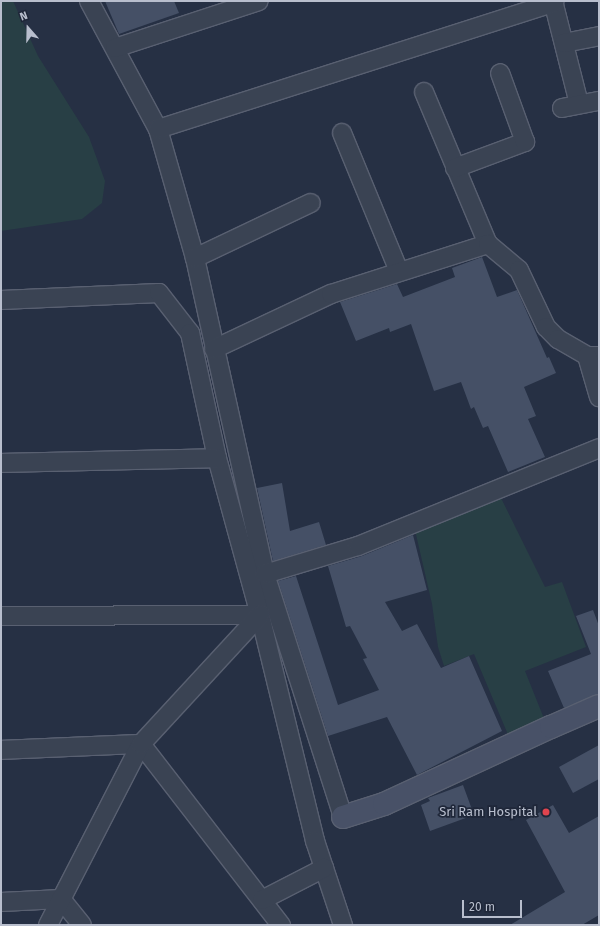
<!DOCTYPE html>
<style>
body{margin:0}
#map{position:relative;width:600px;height:926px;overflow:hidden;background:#263044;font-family:"Fira Sans",sans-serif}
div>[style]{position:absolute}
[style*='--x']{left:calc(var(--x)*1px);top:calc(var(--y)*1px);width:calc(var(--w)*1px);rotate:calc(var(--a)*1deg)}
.green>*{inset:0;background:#283f45}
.building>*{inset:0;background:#455066}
.roads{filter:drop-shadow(1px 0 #596071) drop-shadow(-1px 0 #596071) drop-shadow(0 1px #596071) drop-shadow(0 -1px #596071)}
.street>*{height:18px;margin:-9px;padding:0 9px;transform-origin:9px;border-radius:9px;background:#3a4353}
.secondary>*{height:22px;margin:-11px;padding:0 11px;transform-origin:11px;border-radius:11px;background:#485167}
.dots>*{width:11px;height:11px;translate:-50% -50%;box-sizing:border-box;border:2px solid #1f2739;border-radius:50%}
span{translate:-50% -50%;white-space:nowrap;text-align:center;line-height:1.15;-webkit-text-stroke:3.5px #1f2739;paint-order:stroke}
.poi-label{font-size:13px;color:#b8becd}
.right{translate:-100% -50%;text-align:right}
.frame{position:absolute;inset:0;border:2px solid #b8becd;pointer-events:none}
.north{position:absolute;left:8px;top:8px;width:40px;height:40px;-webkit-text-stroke:3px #1f2739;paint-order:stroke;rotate:340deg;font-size:11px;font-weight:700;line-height:16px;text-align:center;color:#b8becd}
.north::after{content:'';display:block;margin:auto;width:14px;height:18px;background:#b8becd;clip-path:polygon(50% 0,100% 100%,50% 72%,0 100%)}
.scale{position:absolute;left:462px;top:900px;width:60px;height:18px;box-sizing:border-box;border:2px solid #b8becd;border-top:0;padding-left:5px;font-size:12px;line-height:14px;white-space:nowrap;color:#b8becd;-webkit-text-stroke:3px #1f2739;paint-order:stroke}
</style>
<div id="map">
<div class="green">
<i style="clip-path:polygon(1px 1px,13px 1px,38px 56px,89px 137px,105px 181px,102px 203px,82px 219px,1px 231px)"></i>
<i style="clip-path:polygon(501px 498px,545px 587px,562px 582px,586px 647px,525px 671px,545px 721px,509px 737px,474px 654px,444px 666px,438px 647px,432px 604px,415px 530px)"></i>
</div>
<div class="building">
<i style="clip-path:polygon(105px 1px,174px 1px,179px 13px,119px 34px)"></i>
<i style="clip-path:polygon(482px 257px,497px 297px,517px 290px,547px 358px,549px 357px,556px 373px,524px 387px,536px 416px,528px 419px,545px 457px,508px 472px,488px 426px,483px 428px,474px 407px,471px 409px,461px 382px,434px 391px,411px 324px,390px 332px,389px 328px,356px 341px,340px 302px,397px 284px,403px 297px,455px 277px,452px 268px)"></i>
<i style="clip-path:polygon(282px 483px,290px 531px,319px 522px,326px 545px,273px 561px,257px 488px)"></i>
<i style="clip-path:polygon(413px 535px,427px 590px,385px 602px,402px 631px,417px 624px,441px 668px,469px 656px,502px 731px,417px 775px,387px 717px,328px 736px,278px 581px,296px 576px,338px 705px,379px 690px,363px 659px,367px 658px,350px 626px,346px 627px,328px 566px,362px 556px)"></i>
<i style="clip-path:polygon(593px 610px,599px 626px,599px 694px,564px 708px,548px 671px,591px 654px,576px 616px)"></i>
<i style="clip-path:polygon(599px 745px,599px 779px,573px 793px,559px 767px)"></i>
<i style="clip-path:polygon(463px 785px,474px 815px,430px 831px,421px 805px,430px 801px,428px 798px)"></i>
<i style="clip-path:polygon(553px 805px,569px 833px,599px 816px,599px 915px,582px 925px,510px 925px,565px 892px,526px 820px)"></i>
</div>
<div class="roads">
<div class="street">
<i style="--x:89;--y:1;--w:145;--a:61.7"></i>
<i style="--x:158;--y:129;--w:134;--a:74"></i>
<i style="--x:195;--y:258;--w:324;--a:77.5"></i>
<i style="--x:265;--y:574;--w:255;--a:72.2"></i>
<i style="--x:553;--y:1;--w:106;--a:75.8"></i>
<i style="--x:564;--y:43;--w:36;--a:-11"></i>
<i style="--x:115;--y:48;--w:151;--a:-18.1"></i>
<i style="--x:424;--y:92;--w:165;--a:67.2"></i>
<i style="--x:562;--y:108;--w:38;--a:-11"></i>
<i style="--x:158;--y:129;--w:416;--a:-17.7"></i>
<i style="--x:342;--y:133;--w:149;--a:67.6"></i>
<i style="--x:455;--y:168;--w:75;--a:-20.4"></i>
<i style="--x:525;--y:142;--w:73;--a:-109.9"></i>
<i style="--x:195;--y:258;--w:128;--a:-25.4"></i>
<i style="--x:1;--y:300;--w:158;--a:-2.5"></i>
<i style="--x:159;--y:293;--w:51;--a:52.2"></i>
<i style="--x:190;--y:333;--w:128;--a:77.8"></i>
<i style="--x:217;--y:458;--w:163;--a:74.7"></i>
<i style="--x:260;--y:615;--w:259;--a:179.8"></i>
<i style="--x:214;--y:349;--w:129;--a:-25.2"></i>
<i style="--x:331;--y:294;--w:165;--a:-17.7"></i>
<i style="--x:488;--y:244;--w:40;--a:40"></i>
<i style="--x:519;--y:270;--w:63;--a:64.7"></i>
<i style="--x:546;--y:327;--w:17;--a:45"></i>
<i style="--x:558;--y:339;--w:34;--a:30"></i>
<i style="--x:587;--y:356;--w:12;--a:0"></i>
<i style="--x:587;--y:356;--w:43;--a:73.7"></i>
<i style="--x:1;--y:463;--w:216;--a:-1.3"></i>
<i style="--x:265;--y:574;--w:97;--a:-16.8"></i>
<i style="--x:358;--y:546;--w:260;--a:-22.1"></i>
<i style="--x:260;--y:615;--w:233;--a:76.3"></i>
<i style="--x:315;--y:841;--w:89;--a:71.6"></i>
<i style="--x:1;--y:750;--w:140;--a:-2.5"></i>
<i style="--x:141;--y:744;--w:229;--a:52.3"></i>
<i style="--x:262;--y:900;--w:70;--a:-27.3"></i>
<i style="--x:1;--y:902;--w:60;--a:-2.9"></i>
<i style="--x:61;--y:899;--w:33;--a:51"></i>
<i style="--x:48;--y:925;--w:203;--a:-62.8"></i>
<i style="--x:141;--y:744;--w:176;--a:-47.3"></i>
</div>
<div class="secondary">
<i style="--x:343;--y:817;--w:43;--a:-17.6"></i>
<i style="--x:384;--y:804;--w:184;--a:-24.8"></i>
<i style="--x:551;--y:727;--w:52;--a:-23.6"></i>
</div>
</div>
<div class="dots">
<i style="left:546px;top:812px;background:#e0444e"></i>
</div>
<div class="poi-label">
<span class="right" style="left:537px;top:812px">Sri Ram Hospital</span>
</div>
<div class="frame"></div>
<div class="north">N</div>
<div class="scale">20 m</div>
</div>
